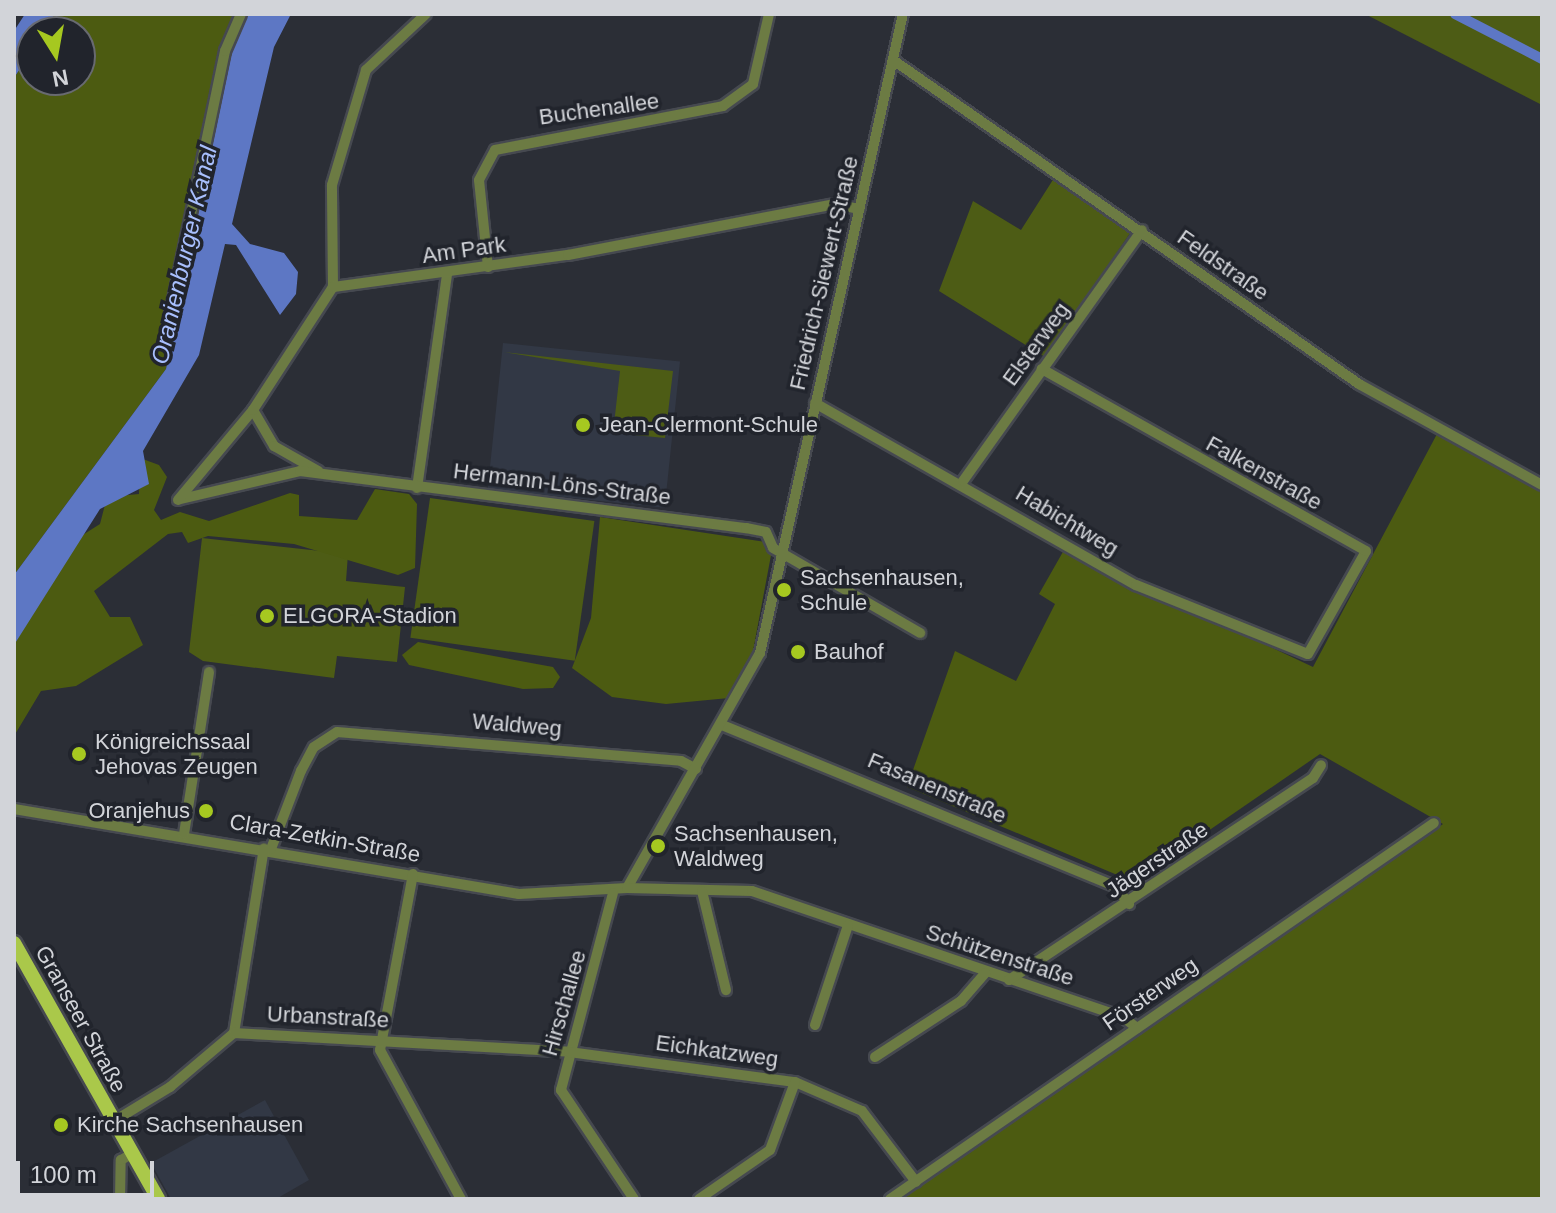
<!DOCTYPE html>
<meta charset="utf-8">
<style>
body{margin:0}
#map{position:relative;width:1556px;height:1213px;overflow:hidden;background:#2b2e36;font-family:Helvetica,sans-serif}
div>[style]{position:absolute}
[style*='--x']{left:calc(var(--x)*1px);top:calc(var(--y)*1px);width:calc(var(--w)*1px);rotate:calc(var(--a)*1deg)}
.built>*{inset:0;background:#323845;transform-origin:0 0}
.green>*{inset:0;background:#4d5c15;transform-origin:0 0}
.forest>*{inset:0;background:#4c5b11}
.water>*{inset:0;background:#5d77c4}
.canal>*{height:10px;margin:-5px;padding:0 5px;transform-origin:5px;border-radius:5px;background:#5d77c4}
.roads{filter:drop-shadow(2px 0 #464950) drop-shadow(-2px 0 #464950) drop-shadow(0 2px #464950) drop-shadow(0 -2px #464950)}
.minor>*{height:10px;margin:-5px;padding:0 5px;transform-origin:5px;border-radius:5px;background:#6c7b43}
.major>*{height:14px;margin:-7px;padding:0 7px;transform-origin:7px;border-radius:7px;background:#aac84a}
.dots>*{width:22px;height:22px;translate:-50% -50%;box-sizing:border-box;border:4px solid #21242c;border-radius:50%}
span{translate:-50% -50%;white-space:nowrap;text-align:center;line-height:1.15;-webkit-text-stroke:7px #21242c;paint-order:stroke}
.street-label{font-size:22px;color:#d2d4d9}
.poi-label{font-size:22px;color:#d2d4d9}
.left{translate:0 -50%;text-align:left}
.right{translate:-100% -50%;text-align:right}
.water-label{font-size:24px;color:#a8bffd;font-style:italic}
.frame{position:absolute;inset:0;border:16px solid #d2d4d9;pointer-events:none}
.north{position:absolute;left:16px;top:16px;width:80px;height:80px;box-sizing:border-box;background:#21242c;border:2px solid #686a71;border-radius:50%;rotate:169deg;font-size:22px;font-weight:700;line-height:32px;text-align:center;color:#d2d4d9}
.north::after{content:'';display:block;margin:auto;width:28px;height:36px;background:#a6c820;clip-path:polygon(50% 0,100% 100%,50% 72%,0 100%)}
.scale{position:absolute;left:16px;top:1161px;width:138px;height:36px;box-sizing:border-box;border:4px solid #d2d4d9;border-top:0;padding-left:10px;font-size:24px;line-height:28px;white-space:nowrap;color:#d2d4d9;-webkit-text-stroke:6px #21242c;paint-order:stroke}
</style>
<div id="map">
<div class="built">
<i style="left:503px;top:343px;width:178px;height:147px;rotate:6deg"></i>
<i style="clip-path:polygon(265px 1100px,309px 1180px,276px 1199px,171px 1199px,151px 1163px)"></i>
</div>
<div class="green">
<i style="clip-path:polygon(1365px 14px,1542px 14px,1542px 105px)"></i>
<i style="clip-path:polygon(1056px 175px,1133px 229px,1045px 357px,939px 291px,973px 201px,1021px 230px)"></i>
<i style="clip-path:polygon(504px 352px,673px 371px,665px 438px,613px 433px,620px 371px)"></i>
<i style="left:430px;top:498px;width:166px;height:141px;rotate:8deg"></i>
<i style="clip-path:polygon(202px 538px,348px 554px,346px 581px,405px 587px,397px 662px,337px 656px,334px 678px,203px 661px,189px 652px)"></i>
</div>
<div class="forest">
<i style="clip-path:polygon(55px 14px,247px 14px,225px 68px,166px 369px,14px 575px,14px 78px,32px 50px,32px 80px,80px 80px,80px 32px,43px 32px)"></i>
<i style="clip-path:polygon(1437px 434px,1542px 491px,1542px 1199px,898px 1199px,1443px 824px,1320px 754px,1134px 882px,907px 787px,955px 651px,1016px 681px,1055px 604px,1039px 594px,1064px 550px,1313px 667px)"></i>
<i style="clip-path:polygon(140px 458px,159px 465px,167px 477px,154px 510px,161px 520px,180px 512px,209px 521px,290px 493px,299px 495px,299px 516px,357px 520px,375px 489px,409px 494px,417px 504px,415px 568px,398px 575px,294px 544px,208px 536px,188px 543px,182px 532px,168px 534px,94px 591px,110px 617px,130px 617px,143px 645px,76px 686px,41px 691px,14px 736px,14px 628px,45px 595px,70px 543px,100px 524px,107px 497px,139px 494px)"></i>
<i style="clip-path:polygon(600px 517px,765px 542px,772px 550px,753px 651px,729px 698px,666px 704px,612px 697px,572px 668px,591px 618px)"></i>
<i style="clip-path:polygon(418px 642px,553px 667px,560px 677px,553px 688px,523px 689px,409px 665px,402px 655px)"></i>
</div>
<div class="water">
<i style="clip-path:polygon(25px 14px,55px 14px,43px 32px,32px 32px,32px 50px,14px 78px,14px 31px)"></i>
<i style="clip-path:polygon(247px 14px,291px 14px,274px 47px,232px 224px,250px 244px,284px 253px,298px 272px,296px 294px,280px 315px,236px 245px,225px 244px,199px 355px,143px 451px,149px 484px,100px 509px,14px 645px,14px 575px,166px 369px,225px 68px)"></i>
</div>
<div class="canal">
<i style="--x:1455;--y:14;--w:98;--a:27.3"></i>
</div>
<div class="roads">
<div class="minor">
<i style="--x:893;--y:60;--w:568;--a:34.81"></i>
<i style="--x:1359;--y:384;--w:209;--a:28.9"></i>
<i style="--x:488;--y:267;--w:87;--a:-95.9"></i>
<i style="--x:479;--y:180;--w:34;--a:-62"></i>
<i style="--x:495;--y:150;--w:232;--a:-10.9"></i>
<i style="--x:723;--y:106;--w:37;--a:-36"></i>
<i style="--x:753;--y:84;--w:72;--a:-77.1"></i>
<i style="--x:333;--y:287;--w:102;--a:-90.6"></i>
<i style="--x:332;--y:185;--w:120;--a:-73.5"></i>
<i style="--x:366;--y:70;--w:82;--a:-43"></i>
<i style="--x:168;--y:324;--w:279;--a:-78.2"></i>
<i style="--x:225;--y:51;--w:40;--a:-66.6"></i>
<i style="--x:815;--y:403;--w:369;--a:29.6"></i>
<i style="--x:1136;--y:585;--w:185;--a:21.9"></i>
<i style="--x:1308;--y:654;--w:118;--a:-60.6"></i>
<i style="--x:1366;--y:551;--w:372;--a:-150.7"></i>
<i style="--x:253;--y:410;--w:42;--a:59.7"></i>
<i style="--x:274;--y:446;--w:51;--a:29.6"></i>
<i style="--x:963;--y:481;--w:308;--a:-54.5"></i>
<i style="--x:417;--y:488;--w:216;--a:-82"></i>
<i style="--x:181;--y:499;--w:122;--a:-13.2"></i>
<i style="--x:300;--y:471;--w:450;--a:7.3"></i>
<i style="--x:746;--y:528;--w:20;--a:11"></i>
<i style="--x:766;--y:532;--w:17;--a:66"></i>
<i style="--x:773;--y:548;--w:170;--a:30"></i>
<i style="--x:178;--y:500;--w:117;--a:-50.2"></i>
<i style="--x:253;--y:410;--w:147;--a:-57"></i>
<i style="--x:333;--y:287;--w:237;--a:-7.8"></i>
<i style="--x:568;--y:255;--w:272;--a:-10.8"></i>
<i style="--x:835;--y:204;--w:25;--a:12"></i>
<i style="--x:722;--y:725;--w:425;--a:22.3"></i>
<i style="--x:1115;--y:886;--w:23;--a:52"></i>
<i style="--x:14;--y:809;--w:512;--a:9.55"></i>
<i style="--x:519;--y:894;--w:108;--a:-3.2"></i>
<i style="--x:184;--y:834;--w:164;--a:-81.2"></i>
<i style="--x:271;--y:849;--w:84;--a:-69"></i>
<i style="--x:301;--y:771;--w:27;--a:-62"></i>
<i style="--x:314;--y:747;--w:27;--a:-33"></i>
<i style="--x:337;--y:732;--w:345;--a:4.8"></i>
<i style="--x:681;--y:761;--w:17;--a:28"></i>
<i style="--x:413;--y:874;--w:179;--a:100.6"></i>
<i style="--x:380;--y:1050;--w:170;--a:61.5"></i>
<i style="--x:627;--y:888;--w:270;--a:-60.5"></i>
<i style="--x:760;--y:653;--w:655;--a:-77.39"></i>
<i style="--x:627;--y:888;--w:125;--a:1.4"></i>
<i style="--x:752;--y:891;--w:392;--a:18.8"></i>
<i style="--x:1123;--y:1017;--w:18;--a:38"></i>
<i style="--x:702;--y:891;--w:102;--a:76.4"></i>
<i style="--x:613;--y:893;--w:204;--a:104.8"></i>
<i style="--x:561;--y:1090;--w:131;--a:56.2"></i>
<i style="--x:1009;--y:980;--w:365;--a:-33.6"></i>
<i style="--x:1313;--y:778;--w:15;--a:-58"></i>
<i style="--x:815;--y:1025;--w:105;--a:-71.7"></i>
<i style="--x:234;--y:1033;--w:187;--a:-80.8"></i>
<i style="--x:875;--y:1057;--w:103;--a:-33.1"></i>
<i style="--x:961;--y:1001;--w:37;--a:-49"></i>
<i style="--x:114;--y:1121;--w:66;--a:-31.3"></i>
<i style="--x:170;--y:1087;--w:84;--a:-40.2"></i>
<i style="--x:234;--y:1033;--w:336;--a:3.2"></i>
<i style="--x:569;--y:1052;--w:228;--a:7.6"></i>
<i style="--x:795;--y:1082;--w:73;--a:23.4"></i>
<i style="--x:862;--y:1111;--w:89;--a:52.7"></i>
<i style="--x:120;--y:1199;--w:39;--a:-89"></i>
<i style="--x:121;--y:1160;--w:13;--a:-29"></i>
<i style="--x:699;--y:1199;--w:86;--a:-34.6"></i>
<i style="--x:770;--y:1150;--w:72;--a:-69.8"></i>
<i style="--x:890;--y:1199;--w:661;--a:-34.65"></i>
</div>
<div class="major">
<i style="--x:14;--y:943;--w:294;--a:60.6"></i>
</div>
</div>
<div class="dots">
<i style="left:583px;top:425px;background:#a6c820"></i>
<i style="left:784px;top:590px;background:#a6c820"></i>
<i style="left:267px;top:616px;background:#a6c820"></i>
<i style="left:798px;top:652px;background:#a6c820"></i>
<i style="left:79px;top:754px;background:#a6c820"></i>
<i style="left:206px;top:811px;background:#a6c820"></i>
<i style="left:658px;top:846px;background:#a6c820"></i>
<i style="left:61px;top:1125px;background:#a6c820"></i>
</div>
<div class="street-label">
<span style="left:599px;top:109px;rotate:-8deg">Buchenallee</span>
<span style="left:464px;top:250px;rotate:-8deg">Am Park</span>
<span style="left:1223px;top:265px;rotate:35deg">Feldstraße</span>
<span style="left:824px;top:273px;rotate:-77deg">Friedrich-Siewert-Straße</span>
<span style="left:1036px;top:344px;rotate:-54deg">Elsterweg</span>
<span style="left:1264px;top:473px;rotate:29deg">Falkenstraße</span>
<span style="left:562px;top:484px;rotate:7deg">Hermann-Löns-Straße</span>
<span style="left:1067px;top:521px;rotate:31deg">Habichtweg</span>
<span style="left:517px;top:725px;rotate:5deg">Waldweg</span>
<span style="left:937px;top:788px;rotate:23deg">Fasanenstraße</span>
<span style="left:325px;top:838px;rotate:10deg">Clara-Zetkin-Straße</span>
<span style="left:1157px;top:860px;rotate:-34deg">Jägerstraße</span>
<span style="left:1000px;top:955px;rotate:18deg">Schützenstraße</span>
<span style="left:1150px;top:994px;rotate:-35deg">Försterweg</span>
<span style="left:564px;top:1003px;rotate:-74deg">Hirschallee</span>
<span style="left:328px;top:1017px;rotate:3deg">Urbanstraße</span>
<span style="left:81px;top:1019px;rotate:61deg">Granseer Straße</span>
<span style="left:717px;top:1051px;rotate:8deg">Eichkatzweg</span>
</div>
<div class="poi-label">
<span class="left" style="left:599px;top:425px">Jean-Clermont-Schule</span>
<span class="left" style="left:800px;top:590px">Sachsenhausen,<br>Schule</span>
<span class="left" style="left:283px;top:616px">ELGORA-Stadion</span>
<span class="left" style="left:814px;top:652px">Bauhof</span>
<span class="left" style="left:95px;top:754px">Königreichssaal<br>Jehovas Zeugen</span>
<span class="right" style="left:190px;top:811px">Oranjehus</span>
<span class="left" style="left:674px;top:846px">Sachsenhausen,<br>Waldweg</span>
<span class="left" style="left:77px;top:1125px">Kirche Sachsenhausen</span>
</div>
<div class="water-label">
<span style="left:184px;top:255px;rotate:-77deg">Oranienburger Kanal</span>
</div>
<div class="frame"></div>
<div class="north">N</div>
<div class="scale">100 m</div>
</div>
